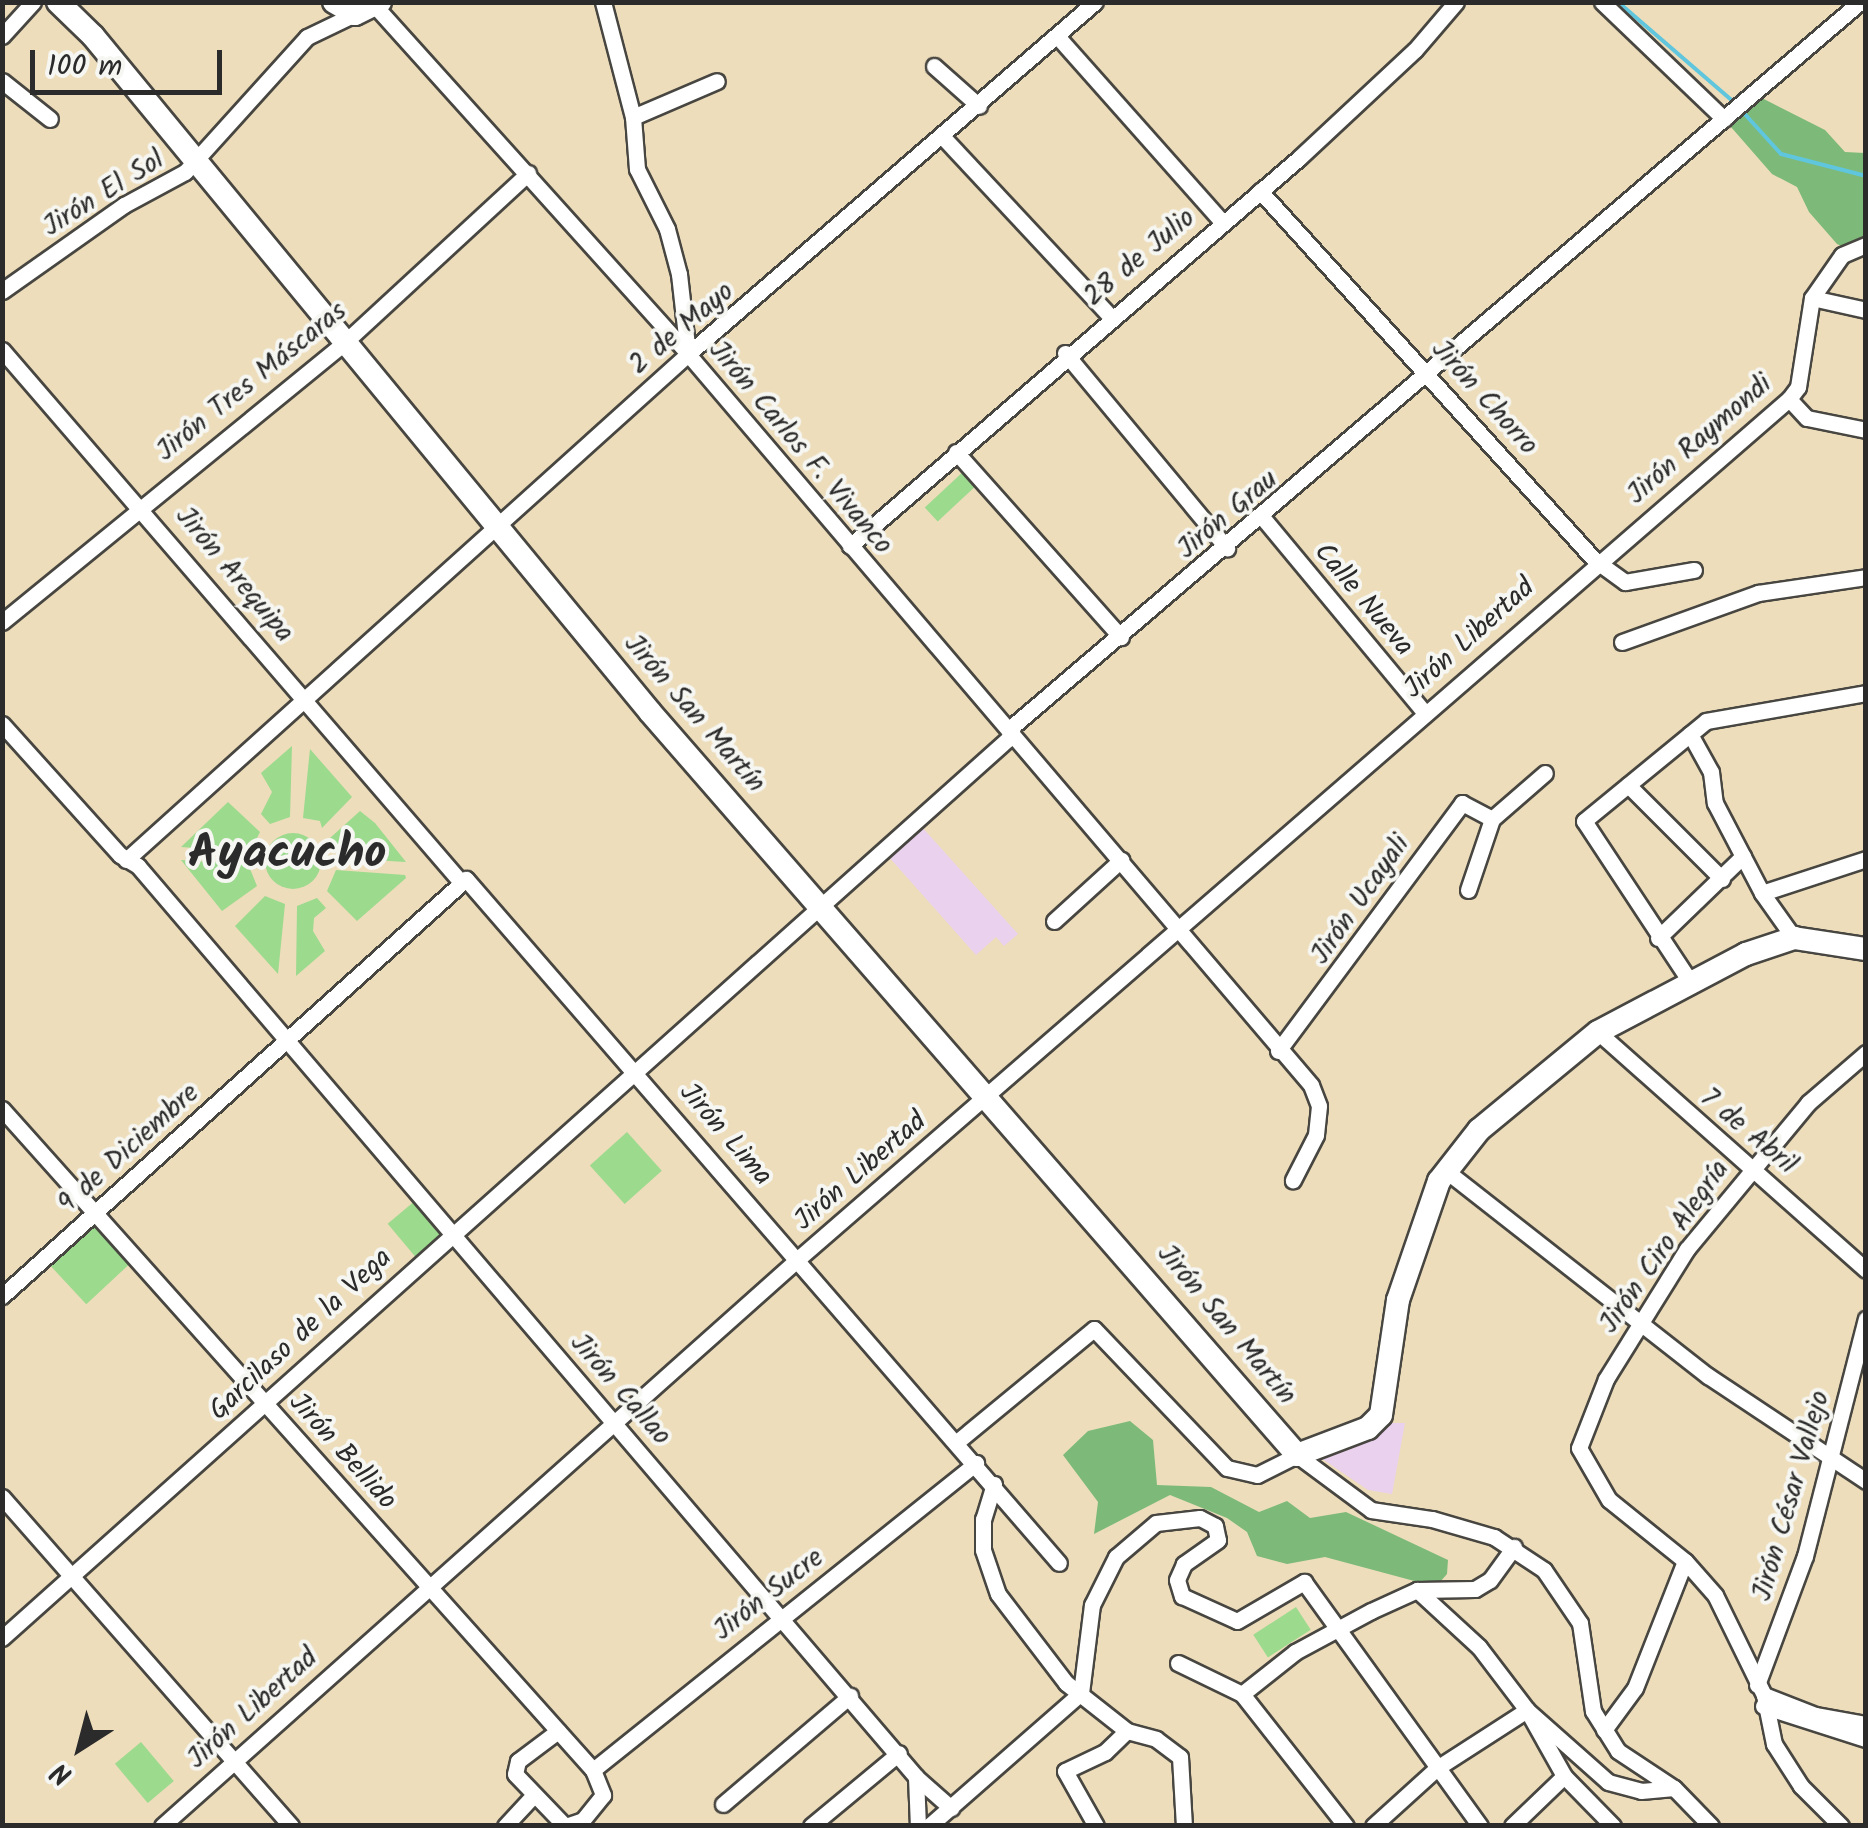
<!DOCTYPE html>
<meta charset="utf-8">
<style>
body{margin:0}
#map{position:relative;width:1868px;height:1828px;overflow:hidden;background:#edddbb;font-family:Kalam,sans-serif}
div>[style]{position:absolute}
[style*='--x']{left:calc(var(--x)*1px);top:calc(var(--y)*1px);width:calc(var(--w)*1px);rotate:calc(var(--a)*1deg)}
.built>*{inset:0;background:#ead1ed}
.green>*{inset:0;background:#9cda8e;transform-origin:0 0}
.round{border-radius:50%}
.forest>*{inset:0;background:#7dba79}
.stream>*{height:4px;margin:-2px;padding:0 2px;transform-origin:2px;border-radius:2px;background:#5fc6dd}
.roads{filter:drop-shadow(2px 0 #484641) drop-shadow(-2px 0 #484641) drop-shadow(0 2px #484641) drop-shadow(0 -2px #484641)}
.street>*{height:15px;margin:-7.5px;padding:0 7.5px;transform-origin:7.5px;border-radius:7.5px;background:#fff}
.secondary>*{height:22px;margin:-11px;padding:0 11px;transform-origin:11px;border-radius:11px;background:#fff}
span{translate:-50% -50%;white-space:nowrap;text-align:center;line-height:1.15;-webkit-text-stroke:8px #f6f6f2;paint-order:stroke}
.street-label{font-size:28px;color:#2b2b2b}
.town-label{font-size:48px;color:#2b2b2b;font-weight:700}
.frame{position:absolute;inset:0;border:5px solid #2b2b2b;pointer-events:none}
.north{position:absolute;left:30px;top:1698px;width:100px;height:100px;-webkit-text-stroke:8px #f6f6f2;paint-order:stroke;rotate:216deg;font-size:28px;font-weight:700;line-height:40px;text-align:center;color:#2b2b2b}
.north::after{content:'';display:block;margin:auto;width:35px;height:45px;background:#2b2b2b;clip-path:polygon(50% 0,100% 100%,50% 72%,0 100%)}
.scale{position:absolute;left:30px;top:50px;width:192px;height:45px;box-sizing:border-box;border:5px solid #2b2b2b;border-top:0;padding-left:12px;font-size:30px;line-height:35px;white-space:nowrap;color:#2b2b2b;-webkit-text-stroke:8px #f6f6f2;paint-order:stroke}
</style>
<div id="map">
<div class="built">
<i style="clip-path:polygon(922px 827px,1018px 934px,1004px 946px,996px 937px,976px 955px,888px 856px)"></i>
<i style="clip-path:polygon(1383px 1423px,1405px 1423px,1392px 1494px,1368px 1490px,1315px 1454px)"></i>
</div>
<div class="green">
<i style="left:965px;top:470px;width:19px;height:55px;rotate:47deg"></i>
<i style="clip-path:polygon(292px 746px,290px 817px,270px 824px,261px 814px,272px 792px,261px 773px)"></i>
<i style="clip-path:polygon(310px 749px,352px 797px,322px 828px,320px 821px,303px 818px)"></i>
<i style="clip-path:polygon(228px 802px,260px 832px,250px 852px,181px 847px)"></i>
<i style="clip-path:polygon(360px 811px,375px 823px,406px 862px,338px 858px,330px 838px)"></i>
<i class="round" style="left:265px;top:833px;width:56px;height:56px"></i>
<i style="clip-path:polygon(181px 860px,248px 864px,257px 886px,222px 911px)"></i>
<i style="clip-path:polygon(336px 870px,405px 875px,406px 878px,357px 921px,327px 891px)"></i>
<i style="clip-path:polygon(265px 896px,285px 904px,278px 974px,235px 926px)"></i>
<i style="clip-path:polygon(317px 898px,326px 908px,314px 918px,313px 931px,325px 951px,296px 976px,297px 906px)"></i>
<i style="left:627px;top:1132px;width:52px;height:50px;rotate:48deg"></i>
<i style="left:416px;top:1200px;width:45px;height:37px;rotate:50deg"></i>
<i style="left:94px;top:1226px;width:52px;height:59px;rotate:47deg"></i>
<i style="left:1296px;top:1607px;width:27px;height:51px;rotate:57deg"></i>
<i style="left:141px;top:1742px;width:51px;height:34px;rotate:50deg"></i>
</div>
<div class="forest">
<i style="clip-path:polygon(1756px 95px,1825px 130px,1845px 152px,1865px 153px,1865px 257px,1837px 244px,1809px 212px,1797px 187px,1772px 174px,1724px 119px)"></i>
<i style="clip-path:polygon(1130px 1421px,1153px 1440px,1157px 1485px,1211px 1487px,1259px 1512px,1287px 1501px,1310px 1518px,1346px 1512px,1448px 1560px,1447px 1574px,1440px 1582px,1418px 1582px,1325px 1557px,1287px 1564px,1257px 1556px,1247px 1532px,1227px 1518px,1170px 1495px,1094px 1534px,1098px 1502px,1063px 1455px,1088px 1431px)"></i>
</div>
<div class="stream">
<i style="--x:1618;--y:2;--w:156;--a:40.8"></i>
<i style="--x:1742;--y:111;--w:58;--a:47.8"></i>
<i style="--x:1781;--y:154;--w:88;--a:14.5"></i>
</div>
<div class="roads">
<div class="street">
<i style="--x:603;--y:2;--w:119;--a:75.4"></i>
<i style="--x:633;--y:117;--w:52;--a:85.6"></i>
<i style="--x:637;--y:169;--w:67;--a:63.4"></i>
<i style="--x:667;--y:229;--w:47;--a:75.1"></i>
<i style="--x:679;--y:274;--w:81;--a:83.6"></i>
<i style="--x:1602;--y:2;--w:169;--a:43.8"></i>
<i style="--x:376;--y:7;--w:467;--a:48"></i>
<i style="--x:688;--y:354;--w:960;--a:49.56"></i>
<i style="--x:1311;--y:1085;--w:22;--a:69"></i>
<i style="--x:1319;--y:1106;--w:29;--a:96"></i>
<i style="--x:1316;--y:1135;--w:51;--a:117.1"></i>
<i style="--x:2;--y:36;--w:46;--a:-47.6"></i>
<i style="--x:1057;--y:36;--w:249;--a:48.4"></i>
<i style="--x:934;--y:66;--w:60;--a:41.6"></i>
<i style="--x:2;--y:81;--w:61;--a:38.4"></i>
<i style="--x:633;--y:117;--w:91;--a:-23.2"></i>
<i style="--x:943;--y:137;--w:245;--a:47"></i>
<i style="--x:1260;--y:191;--w:500;--a:47.8"></i>
<i style="--x:1596;--y:561;--w:36;--a:36"></i>
<i style="--x:1625;--y:582;--w:70;--a:-9.9"></i>
<i style="--x:2;--y:291;--w:149;--a:-35.2"></i>
<i style="--x:124;--y:205;--w:69;--a:-28.4"></i>
<i style="--x:185;--y:172;--w:182;--a:-47.9"></i>
<i style="--x:307;--y:37;--w:53;--a:-25.6"></i>
<i style="--x:1812;--y:298;--w:55;--a:12.5"></i>
<i style="--x:2;--y:350;--w:701;--a:49.22"></i>
<i style="--x:1065;--y:353;--w:254;--a:50.3"></i>
<i style="--x:1789;--y:399;--w:26;--a:47"></i>
<i style="--x:1807;--y:418;--w:60;--a:11.5"></i>
<i style="--x:956;--y:452;--w:248;--a:48.3"></i>
<i style="--x:1263;--y:518;--w:254;--a:50.3"></i>
<i style="--x:850;--y:546;--w:593;--a:-40.83"></i>
<i style="--x:1299;--y:158;--w:158;--a:-43"></i>
<i style="--x:1415;--y:50;--w:63;--a:-49.5"></i>
<i style="--x:2;--y:622;--w:440;--a:-39.2"></i>
<i style="--x:343;--y:344;--w:252;--a:-42.7"></i>
<i style="--x:1622;--y:642;--w:145;--a:-19.8"></i>
<i style="--x:1758;--y:593;--w:109;--a:-8.4"></i>
<i style="--x:2;--y:724;--w:176;--a:48"></i>
<i style="--x:120;--y:855;--w:21;--a:31"></i>
<i style="--x:138;--y:866;--w:1198;--a:49.5"></i>
<i style="--x:916;--y:1777;--w:47;--a:41.5"></i>
<i style="--x:1690;--y:734;--w:43;--a:61.1"></i>
<i style="--x:1711;--y:772;--w:31;--a:83"></i>
<i style="--x:1715;--y:803;--w:102;--a:62.4"></i>
<i style="--x:1762;--y:893;--w:55;--a:54.6"></i>
<i style="--x:1628;--y:785;--w:133;--a:45"></i>
<i style="--x:126;--y:860;--w:756;--a:-42"></i>
<i style="--x:688;--y:354;--w:538;--a:-40.86"></i>
<i style="--x:1468;--y:890;--w:75;--a:-71.3"></i>
<i style="--x:1492;--y:819;--w:70;--a:-41"></i>
<i style="--x:1762;--y:893;--w:109;--a:-18.1"></i>
<i style="--x:1054;--y:921;--w:91;--a:-42.3"></i>
<i style="--x:1658;--y:938;--w:118;--a:-44"></i>
<i style="--x:1691;--y:983;--w:194;--a:-123.4"></i>
<i style="--x:1584;--y:821;--w:158;--a:-39.3"></i>
<i style="--x:1706;--y:721;--w:162;--a:-9.9"></i>
<i style="--x:1598;--y:1032;--w:358;--a:41.6"></i>
<i style="--x:1278;--y:1051;--w:309;--a:-53.4"></i>
<i style="--x:1462;--y:803;--w:34;--a:28"></i>
<i style="--x:2;--y:1109;--w:887;--a:48.2"></i>
<i style="--x:593;--y:1770;--w:27;--a:68"></i>
<i style="--x:603;--y:1795;--w:32;--a:129"></i>
<i style="--x:583;--y:1820;--w:18;--a:161"></i>
<i style="--x:1445;--y:1170;--w:334;--a:38.1"></i>
<i style="--x:1708;--y:1376;--w:190;--a:33.6"></i>
<i style="--x:2;--y:1296;--w:624;--a:-41.95"></i>
<i style="--x:466;--y:879;--w:905;--a:49.08"></i>
<i style="--x:958;--y:1441;--w:176;--a:-39.5"></i>
<i style="--x:1094;--y:1329;--w:192;--a:46.3"></i>
<i style="--x:1227;--y:1468;--w:31;--a:13"></i>
<i style="--x:1257;--y:1475;--w:45;--a:-26.6"></i>
<i style="--x:1297;--y:1455;--w:92;--a:36.6"></i>
<i style="--x:1371;--y:1510;--w:62;--a:8.4"></i>
<i style="--x:1432;--y:1519;--w:65;--a:16.2"></i>
<i style="--x:1494;--y:1537;--w:60;--a:33.4"></i>
<i style="--x:1544;--y:1570;--w:64;--a:55.8"></i>
<i style="--x:1580;--y:1623;--w:89;--a:81.6"></i>
<i style="--x:1593;--y:1711;--w:47;--a:58"></i>
<i style="--x:1618;--y:1751;--w:67;--a:33.5"></i>
<i style="--x:1674;--y:1788;--w:53;--a:45.8"></i>
<i style="--x:994;--y:1484;--w:37;--a:107"></i>
<i style="--x:983;--y:1519;--w:31;--a:90"></i>
<i style="--x:983;--y:1550;--w:46;--a:71.2"></i>
<i style="--x:998;--y:1594;--w:112;--a:52.6"></i>
<i style="--x:1066;--y:1683;--w:78;--a:38.2"></i>
<i style="--x:1127;--y:1731;--w:30;--a:15"></i>
<i style="--x:1156;--y:1739;--w:30;--a:37"></i>
<i style="--x:1180;--y:1757;--w:69;--a:86.7"></i>
<i style="--x:2;--y:1497;--w:438;--a:48.7"></i>
<i style="--x:1417;--y:1590;--w:84;--a:42.6"></i>
<i style="--x:1479;--y:1647;--w:79;--a:52.7"></i>
<i style="--x:1527;--y:1710;--w:76;--a:60.7"></i>
<i style="--x:1564;--y:1776;--w:70;--a:45.6"></i>
<i style="--x:2;--y:1638;--w:1349;--a:-41.79"></i>
<i style="--x:1008;--y:739;--w:15;--a:-67"></i>
<i style="--x:1014;--y:725;--w:1113;--a:-40.52"></i>
<i style="--x:1178;--y:1663;--w:71;--a:25.8"></i>
<i style="--x:1242;--y:1694;--w:168;--a:51.8"></i>
<i style="--x:1757;--y:1685;--w:138;--a:-69.6"></i>
<i style="--x:1805;--y:1556;--w:245;--a:-75.6"></i>
<i style="--x:1081;--y:1693;--w:89;--a:-82.9"></i>
<i style="--x:1092;--y:1605;--w:54;--a:-63.4"></i>
<i style="--x:1116;--y:1557;--w:52;--a:-40.4"></i>
<i style="--x:1156;--y:1523;--w:44;--a:-6.5"></i>
<i style="--x:1200;--y:1518;--w:17;--a:28"></i>
<i style="--x:1215;--y:1526;--w:14;--a:78"></i>
<i style="--x:1218;--y:1540;--w:42;--a:144.8"></i>
<i style="--x:1184;--y:1564;--w:17;--a:114"></i>
<i style="--x:1177;--y:1580;--w:17;--a:73"></i>
<i style="--x:1182;--y:1596;--w:60;--a:24.4"></i>
<i style="--x:1237;--y:1621;--w:78;--a:-30.2"></i>
<i style="--x:1304;--y:1582;--w:301;--a:54.2"></i>
<i style="--x:1242;--y:1694;--w:68;--a:-38.4"></i>
<i style="--x:1295;--y:1652;--w:86;--a:-28.3"></i>
<i style="--x:1371;--y:1611;--w:51;--a:-24.5"></i>
<i style="--x:1417;--y:1590;--w:58;--a:-1"></i>
<i style="--x:1475;--y:1589;--w:17;--a:-31"></i>
<i style="--x:1490;--y:1580;--w:41;--a:-54"></i>
<i style="--x:1764;--y:1695;--w:55;--a:21.4"></i>
<i style="--x:1815;--y:1715;--w:52;--a:10"></i>
<i style="--x:1763;--y:1706;--w:108;--a:17.8"></i>
<i style="--x:1604;--y:1730;--w:52;--a:-53.6"></i>
<i style="--x:1635;--y:1688;--w:136;--a:-68.5"></i>
<i style="--x:558;--y:1731;--w:50;--a:143.1"></i>
<i style="--x:518;--y:1761;--w:13;--a:103"></i>
<i style="--x:515;--y:1774;--w:72;--a:46.1"></i>
<i style="--x:593;--y:1770;--w:491;--a:-38.7"></i>
<i style="--x:916;--y:1777;--w:49;--a:87.7"></i>
<i style="--x:723;--y:1804;--w:167;--a:-40.4"></i>
<i style="--x:162;--y:1826;--w:853;--a:-41.72"></i>
<i style="--x:799;--y:1258;--w:1311;--a:-40.95"></i>
<i style="--x:1789;--y:399;--w:15;--a:-53"></i>
<i style="--x:1798;--y:387;--w:90;--a:-81.1"></i>
<i style="--x:1812;--y:298;--w:52;--a:-55.1"></i>
<i style="--x:1842;--y:255;--w:26;--a:-23"></i>
<i style="--x:505;--y:1826;--w:38;--a:-47"></i>
<i style="--x:811;--y:1826;--w:114;--a:-39.7"></i>
<i style="--x:929;--y:1826;--w:202;--a:-41.2"></i>
<i style="--x:1096;--y:1826;--w:63;--a:-119.4"></i>
<i style="--x:1065;--y:1771;--w:44;--a:-25.4"></i>
<i style="--x:1105;--y:1752;--w:30;--a:-44"></i>
<i style="--x:1373;--y:1826;--w:86;--a:-42.2"></i>
<i style="--x:1437;--y:1768;--w:107;--a:-32.8"></i>
<i style="--x:1527;--y:1710;--w:108;--a:41.6"></i>
<i style="--x:1608;--y:1782;--w:34;--a:15"></i>
<i style="--x:1641;--y:1791;--w:33;--a:-5"></i>
<i style="--x:1512;--y:1826;--w:72;--a:-43.9"></i>
<i style="--x:1841;--y:1826;--w:57;--a:-135"></i>
<i style="--x:1801;--y:1786;--w:50;--a:-122.7"></i>
<i style="--x:1774;--y:1744;--w:50;--a:-101.5"></i>
<i style="--x:1764;--y:1695;--w:111;--a:-116.1"></i>
<i style="--x:1715;--y:1595;--w:45;--a:-131.4"></i>
<i style="--x:1685;--y:1561;--w:97;--a:-141.2"></i>
<i style="--x:1609;--y:1500;--w:60;--a:-120"></i>
<i style="--x:1579;--y:1448;--w:74;--a:-68.6"></i>
<i style="--x:1606;--y:1379;--w:153;--a:-58.1"></i>
<i style="--x:1687;--y:1249;--w:190;--a:-50.3"></i>
<i style="--x:1808;--y:1103;--w:77;--a:-40.8"></i>
</div>
<div class="secondary">
<i style="--x:58;--y:2;--w:49;--a:44.2"></i>
<i style="--x:93;--y:36;--w:876;--a:50.51"></i>
<i style="--x:650;--y:712;--w:985;--a:48.95"></i>
<i style="--x:1297;--y:1455;--w:76;--a:-20.8"></i>
<i style="--x:1368;--y:1428;--w:18;--a:-45"></i>
<i style="--x:1381;--y:1415;--w:116;--a:-81.6"></i>
<i style="--x:1398;--y:1300;--w:126;--a:-71"></i>
<i style="--x:1439;--y:1181;--w:65;--a:-51.9"></i>
<i style="--x:1479;--y:1130;--w:154;--a:-39.5"></i>
<i style="--x:1598;--y:1032;--w:167;--a:-27.8"></i>
<i style="--x:1746;--y:954;--w:51;--a:-18.4"></i>
<i style="--x:1794;--y:938;--w:73;--a:8.7"></i>
<i style="--x:334;--y:2;--w:24;--a:30"></i>
<i style="--x:355;--y:14;--w:28;--a:-26"></i>
</div>
</div>
<div class="street-label">
<span style="left:104px;top:194px;rotate:-32deg">Jirón El Sol</span>
<span style="left:1140px;top:258px;rotate:-40deg">28 de Julio</span>
<span style="left:682px;top:329px;rotate:-40deg">2 de Mayo</span>
<span style="left:252px;top:382px;rotate:-39deg">Jirón Tres Máscaras</span>
<span style="left:1484px;top:398px;rotate:48deg">Jirón Chorro</span>
<span style="left:1700px;top:440px;rotate:-41deg">Jirón Raymondi</span>
<span style="left:800px;top:448px;rotate:50deg">Jirón Carlos F. Vivanco</span>
<span style="left:1228px;top:515px;rotate:-40deg">Jirón Grau</span>
<span style="left:234px;top:575px;rotate:50deg">Jirón Arequipa</span>
<span style="left:1363px;top:600px;rotate:50deg">Calle Nueva</span>
<span style="left:1470px;top:639px;rotate:-42deg">Jirón Libertad</span>
<span style="left:694px;top:714px;rotate:49deg">Jirón San Martín</span>
<span style="left:1361px;top:900px;rotate:-55deg">Jirón Ucayali</span>
<span style="left:1748px;top:1132px;rotate:40deg">7 de Abril</span>
<span style="left:725px;top:1135px;rotate:49deg">Jirón Lima</span>
<span style="left:129px;top:1149px;rotate:-42deg">9 de Diciembre</span>
<span style="left:861px;top:1172px;rotate:-41deg">Jirón Libertad</span>
<span style="left:1665px;top:1247px;rotate:-55deg">Jirón Ciro Alegría</span>
<span style="left:1226px;top:1325px;rotate:50deg">Jirón San Martín</span>
<span style="left:301px;top:1335px;rotate:-43deg">Garcilaso de la Vega</span>
<span style="left:620px;top:1390px;rotate:49deg">Jirón Callao</span>
<span style="left:342px;top:1452px;rotate:48deg">Jirón Bellido</span>
<span style="left:1792px;top:1496px;rotate:-74deg">Jirón César Vallejo</span>
<span style="left:769px;top:1595px;rotate:-38deg">Jirón Sucre</span>
<span style="left:253px;top:1709px;rotate:-42deg">Jirón Libertad</span>
</div>
<div class="town-label">
<span style="left:287px;top:855px">Ayacucho</span>
</div>
<div class="frame"></div>
<div class="north">N</div>
<div class="scale">100 m</div>
</div>
